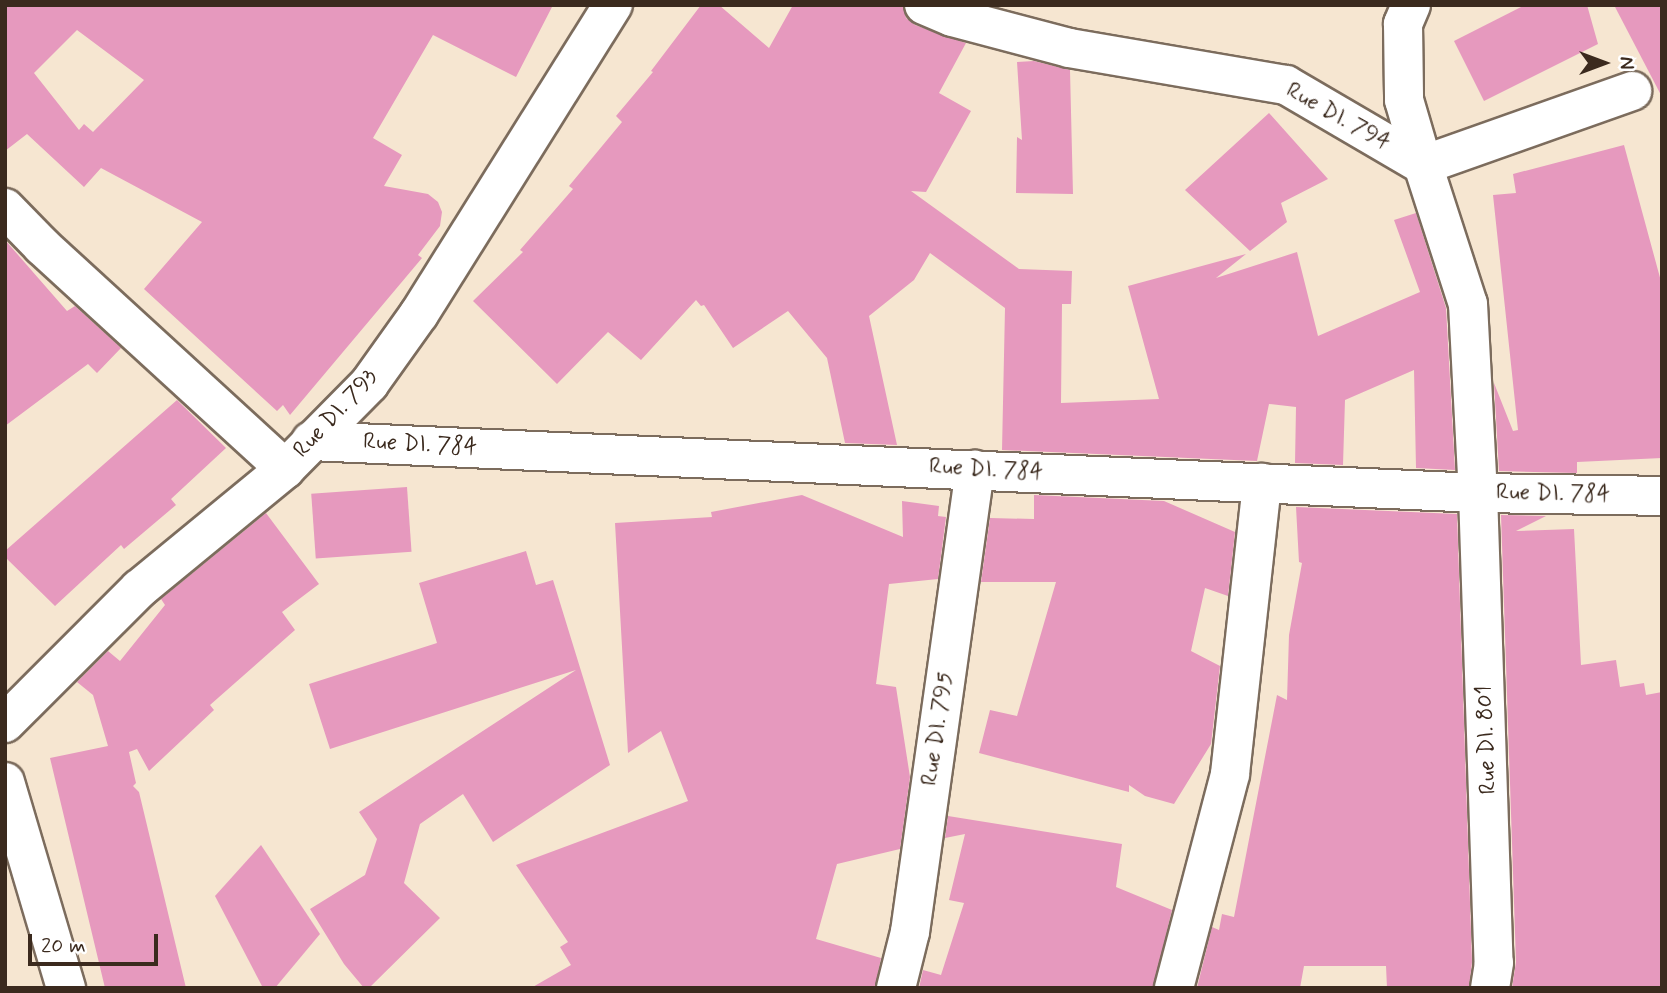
<!DOCTYPE html>
<style>
body{margin:0}
#map{position:relative;width:1667px;height:993px;overflow:hidden;background:#f6e6d1;font-family:Mynerve,sans-serif}
div>[style]{position:absolute}
[style*='--x']{left:calc(var(--x)*1px);top:calc(var(--y)*1px);width:calc(var(--w)*1px);rotate:calc(var(--a)*1deg)}
.building>*{inset:0;background:#e699be;transform-origin:0 0}
.roads{filter:drop-shadow(2px 0 #7c6c5d) drop-shadow(-2px 0 #7c6c5d) drop-shadow(0 2px #7c6c5d) drop-shadow(0 -2px #7c6c5d)}
.minor>*{height:38px;margin:-19px;padding:0 19px;transform-origin:19px;border-radius:19px;background:#fff}
.tertiary>*{height:38px;margin:-19px;padding:0 19px;transform-origin:19px;border-radius:19px;background:#fff}
span{translate:-50% -50%;white-space:nowrap;text-align:center;line-height:1.15;-webkit-text-stroke:5px #fff;paint-order:stroke}
.street-label{font-size:23px;color:#3b2a1e}
.frame{position:absolute;inset:0;border:7px solid #3b2a1e;pointer-events:none}
.north{position:absolute;left:1569px;top:28px;width:70px;height:70px;-webkit-text-stroke:5px #fff;paint-order:stroke;rotate:90deg;font-size:19px;font-weight:700;line-height:28px;text-align:center;color:#3b2a1e}
.north::after{content:'';display:block;margin:auto;width:24px;height:32px;background:#3b2a1e;clip-path:polygon(50% 0,100% 100%,50% 72%,0 100%)}
.scale{position:absolute;left:28px;top:934px;width:130px;height:32px;box-sizing:border-box;border:4px solid #3b2a1e;border-top:0;padding-left:9px;font-size:21px;line-height:24px;white-space:nowrap;color:#3b2a1e;-webkit-text-stroke:5px #fff;paint-order:stroke}
</style>
<div id="map">
<div class="building">
<i style="clip-path:polygon(evenodd,5px 5px,553px 5px,516px 77px,433px 35px,373px 138px,402px 155px,384px 186px,428px 194px,438px 202px,442px 212px,440px 226px,418px 255px,422px 258px,290px 415px,283px 405px,277px 411px,144px 289px,202px 222px,101px 168px,84px 187px,27px 134px,5px 151px,5px 5px,77px 30px,144px 80px,93px 132px,84px 124px,79px 130px,34px 73px,77px 30px)"></i>
<i style="clip-path:polygon(701px 5px,719px 5px,769px 48px,793px 5px,903px 5px,906px 18px,915px 25px,966px 43px,939px 93px,971px 111px,926px 192px,911px 191px,1019px 269px,1072px 271px,1071px 304px,1062px 304px,1061px 403px,1159px 399px,1128px 286px,1246px 254px,1216px 278px,1297px 252px,1318px 336px,1420px 292px,1394px 220px,1416px 213px,1446px 308px,1455px 470px,1416px 468px,1414px 370px,1345px 400px,1343px 465px,1295px 463px,1296px 407px,1269px 404px,1257px 461px,1002px 450px,1005px 308px,930px 253px,914px 280px,869px 316px,897px 445px,845px 443px,827px 358px,788px 311px,733px 348px,704px 305px,701px 306px,696px 300px,641px 360px,608px 332px,557px 384px,473px 301px,523px 252px,520px 250px,573px 189px,569px 186px,622px 122px,616px 116px,653px 72px,651px 71px)"></i>
<i style="clip-path:polygon(1525px 5px,1587px 5px,1598px 44px,1484px 101px,1454px 41px)"></i>
<i style="clip-path:polygon(1614px 5px,1662px 5px,1662px 97px)"></i>
<i style="clip-path:polygon(1034px 61px,1070px 70px,1073px 194px,1016px 193px,1017px 137px,1022px 140px,1017px 62px)"></i>
<i style="clip-path:polygon(1269px 113px,1328px 179px,1281px 203px,1287px 222px,1250px 251px,1185px 190px)"></i>
<i style="clip-path:polygon(1624px 145px,1662px 285px,1662px 458px,1577px 462px,1577px 473px,1499px 471px,1494px 383px,1513px 431px,1518px 430px,1493px 195px,1516px 193px,1513px 174px)"></i>
<i style="clip-path:polygon(5px 240px,67px 311px,75px 306px,121px 348px,97px 373px,88px 364px,5px 426px)"></i>
<i style="clip-path:polygon(177px 400px,226px 448px,171px 499px,176px 505px,124px 549px,121px 545px,55px 606px,5px 557px,5px 551px)"></i>
<i style="left:407px;top:487px;width:65px;height:96px;rotate:86deg"></i>
<i style="clip-path:polygon(802px 495px,903px 537px,902px 501px,939px 506px,938px 516px,946px 517px,938px 579px,889px 584px,876px 684px,896px 687px,910px 777px,900px 849px,837px 864px,816px 939px,881px 958px,875px 988px,531px 988px,571px 965px,560px 947px,568px 942px,516px 865px,688px 801px,661px 731px,628px 753px,615px 523px,712px 517px,711px 512px)"></i>
<i style="clip-path:polygon(1034px 495px,1164px 501px,1235px 532px,1228px 596px,1205px 588px,1191px 651px,1220px 666px,1211px 744px,1174px 804px,1145px 796px,1129px 785px,1129px 792px,979px 753px,990px 710px,1017px 716px,1056px 582px,981px 582px,990px 518px,1034px 519px)"></i>
<i style="clip-path:polygon(1296px 507px,1457px 514px,1472px 962px,1469px 988px,1387px 988px,1386px 966px,1304px 966px,1300px 988px,1197px 988px,1212px 927px,1219px 930px,1222px 914px,1234px 917px,1277px 695px,1287px 700px,1289px 635px,1302px 563px,1299px 562px)"></i>
<i style="clip-path:polygon(266px 513px,319px 584px,282px 612px,295px 630px,210px 705px,214px 710px,149px 771px,137px 749px,129px 752px,136px 783px,133px 786px,139px 792px,186px 988px,105px 988px,50px 758px,108px 746px,93px 695px,77px 682px,108px 651px,120px 661px,165px 605px,161px 599px)"></i>
<i style="clip-path:polygon(1501px 515px,1546px 516px,1516px 531px,1574px 529px,1581px 665px,1616px 660px,1620px 687px,1644px 683px,1646px 695px,1662px 692px,1662px 988px,1512px 988px,1516px 962px)"></i>
<i style="clip-path:polygon(526px 551px,536px 585px,553px 580px,610px 765px,493px 842px,463px 794px,420px 824px,404px 883px,440px 918px,369px 988px,364px 988px,344px 964px,310px 909px,365px 875px,377px 839px,359px 812px,576px 670px,330px 749px,309px 684px,437px 643px,419px 583px)"></i>
<i style="clip-path:polygon(948px 816px,1122px 844px,1116px 887px,1172px 910px,1153px 988px,919px 988px,923px 970px,941px 975px,964px 903px,949px 900px,965px 834px,945px 838px)"></i>
<i style="clip-path:polygon(261px 845px,320px 934px,275px 988px,263px 988px,215px 896px)"></i>
</div>
<div class="roads">
<div class="minor">
<i style="--x:924;--y:5;--w:30;--a:23"></i>
<i style="--x:952;--y:17;--w:121;--a:14.8"></i>
<i style="--x:1069;--y:48;--w:220;--a:9.7"></i>
<i style="--x:1286;--y:85;--w:159;--a:30.3"></i>
<i style="--x:1423;--y:165;--w:146;--a:72.1"></i>
<i style="--x:1468;--y:304;--w:189;--a:87"></i>
<i style="--x:1478;--y:493;--w:470;--a:88.1"></i>
<i style="--x:1494;--y:963;--w:25;--a:99"></i>
<i style="--x:1411;--y:5;--w:21;--a:113"></i>
<i style="--x:1403;--y:24;--w:76;--a:89.2"></i>
<i style="--x:1404;--y:100;--w:68;--a:73.7"></i>
<i style="--x:1423;--y:165;--w:222;--a:-19.5"></i>
<i style="--x:5;--y:208;--w:53;--a:45.8"></i>
<i style="--x:42;--y:246;--w:330;--a:42.5"></i>
<i style="--x:311;--y:441;--w:1168;--a:2.55"></i>
<i style="--x:1478;--y:493;--w:184;--a:0.9"></i>
<i style="--x:5;--y:723;--w:190;--a:-45"></i>
<i style="--x:139;--y:589;--w:189;--a:-39.4"></i>
<i style="--x:285;--y:469;--w:120;--a:-45.3"></i>
<i style="--x:369;--y:384;--w:86;--a:-54.5"></i>
<i style="--x:419;--y:314;--w:365;--a:-57.9"></i>
<i style="--x:896;--y:988;--w:58;--a:-76"></i>
<i style="--x:910;--y:932;--w:467;--a:-82"></i>
<i style="--x:1174;--y:988;--w:221;--a:-75.3"></i>
<i style="--x:1230;--y:774;--w:293;--a:-83.7"></i>
</div>
<div class="tertiary">
<i style="--x:5;--y:782;--w:215;--a:73.5"></i>
</div>
</div>
<div class="street-label">
<span style="left:1338px;top:117px;rotate:29deg">Rue DI. 794</span>
<span style="left:336px;top:414px;rotate:-47deg">Rue DI. 793</span>
<span style="left:420px;top:445px;rotate:3deg">Rue DI. 784</span>
<span style="left:986px;top:470px;rotate:3deg">Rue DI. 784</span>
<span style="left:1553px;top:494px;rotate:1deg">Rue DI. 784</span>
<span style="left:938px;top:729px;rotate:-82deg">Rue DI. 795</span>
<span style="left:1487px;top:740px;rotate:-92deg">Rue DI. 801</span>
</div>
<div class="frame"></div>
<div class="north">N</div>
<div class="scale">20 m</div>
</div>
